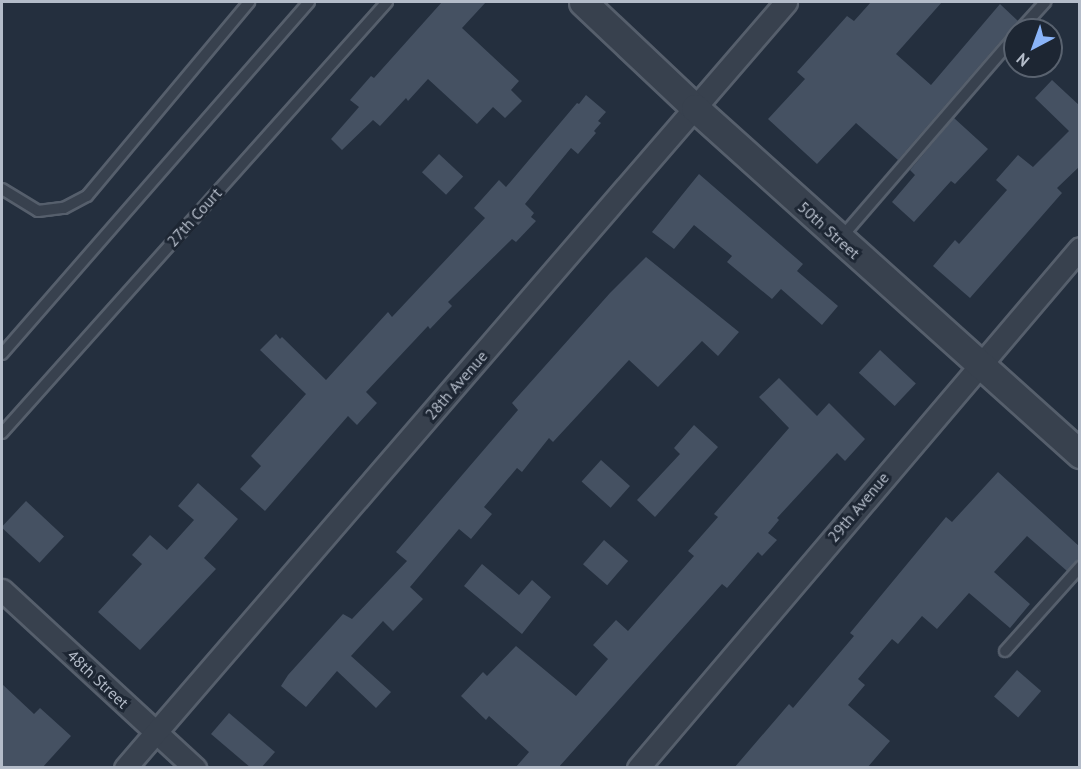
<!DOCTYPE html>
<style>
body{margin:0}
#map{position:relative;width:1081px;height:769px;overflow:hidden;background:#242f3e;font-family:"PT Sans",sans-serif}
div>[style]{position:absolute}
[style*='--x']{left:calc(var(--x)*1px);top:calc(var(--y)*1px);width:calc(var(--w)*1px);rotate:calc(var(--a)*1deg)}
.building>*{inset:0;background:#455162;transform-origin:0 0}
.roads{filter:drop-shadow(2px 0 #565f6c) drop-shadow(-2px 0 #565f6c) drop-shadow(0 2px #565f6c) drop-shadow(0 -2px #565f6c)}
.service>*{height:10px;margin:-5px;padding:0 5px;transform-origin:5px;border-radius:5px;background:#38414e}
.minor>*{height:21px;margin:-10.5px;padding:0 10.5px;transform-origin:10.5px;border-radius:10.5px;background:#38414e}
.tertiary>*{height:27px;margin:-13.5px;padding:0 13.5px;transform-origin:13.5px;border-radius:13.5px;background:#38414e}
span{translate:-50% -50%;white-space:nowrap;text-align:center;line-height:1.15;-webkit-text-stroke:6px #1d2633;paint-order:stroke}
.street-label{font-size:16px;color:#b4bcc9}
.frame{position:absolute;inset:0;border:3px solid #b4bcc9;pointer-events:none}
.north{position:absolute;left:1003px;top:18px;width:60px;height:60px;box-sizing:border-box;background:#1d2633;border:2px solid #59626f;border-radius:50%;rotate:221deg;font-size:16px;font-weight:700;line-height:24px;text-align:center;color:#b4bcc9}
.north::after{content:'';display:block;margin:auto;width:21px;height:27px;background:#8ab4f8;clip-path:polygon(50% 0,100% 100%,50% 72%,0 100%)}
</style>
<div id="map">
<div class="building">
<i style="clip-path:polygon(442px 2px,486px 2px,462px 28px,519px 81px,511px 90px,522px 101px,505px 118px,493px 107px,477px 124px,428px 79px,408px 101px,406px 98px,380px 126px,373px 120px,342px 150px,331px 139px,359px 107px,350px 100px,371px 76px,374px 78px)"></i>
<i style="clip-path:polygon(871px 2px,942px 2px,896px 54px,931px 85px,1000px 4px,1018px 21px,898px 160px,856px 123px,817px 164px,768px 119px,805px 79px,797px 72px,847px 16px,854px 21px)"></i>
<i style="clip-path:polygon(1052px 80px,1080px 106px,1080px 166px,1057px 188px,1062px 193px,970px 298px,933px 266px,955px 240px,959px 244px,1007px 190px,996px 180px,1018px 155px,1033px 167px,1069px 131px,1035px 98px)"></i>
<i style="clip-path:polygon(586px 95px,606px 112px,598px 121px,601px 123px,594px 131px,596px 133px,578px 154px,571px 148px,525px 204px,534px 213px,531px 217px,536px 221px,516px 242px,512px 239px,448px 302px,452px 306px,430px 329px,428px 326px,366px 392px,377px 403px,357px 425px,348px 416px,265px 511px,240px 489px,261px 466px,251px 456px,306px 394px,260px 350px,276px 334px,280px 339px,282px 337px,326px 380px,388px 312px,392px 317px,485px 218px,474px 208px,499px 180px,506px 187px,577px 103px,579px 104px)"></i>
<i style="clip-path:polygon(954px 118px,988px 149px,955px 184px,951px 181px,914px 222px,892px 202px,915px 175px,910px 170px)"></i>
<i style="left:439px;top:154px;width:33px;height:25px;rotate:43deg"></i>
<i style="clip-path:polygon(699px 174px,803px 264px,797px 271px,838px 306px,822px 325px,781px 289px,772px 299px,727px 262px,732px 256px,694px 225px,674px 249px,652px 232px)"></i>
<i style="clip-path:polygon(646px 257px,739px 332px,718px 356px,702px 341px,658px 387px,629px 360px,553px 442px,549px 438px,522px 472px,517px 468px,484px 507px,492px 514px,471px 539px,459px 529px,410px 587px,423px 599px,393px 631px,383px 621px,351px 656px,391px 692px,376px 708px,337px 671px,306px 707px,281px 686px,288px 675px,343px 614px,352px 619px,407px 561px,396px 552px,518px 410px,512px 403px,610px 293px)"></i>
<i style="left:880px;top:350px;width:49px;height:31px;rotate:43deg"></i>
<i style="clip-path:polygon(779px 378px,817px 416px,829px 403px,865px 439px,845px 461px,837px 453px,777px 518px,779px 520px,768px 533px,777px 540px,762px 556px,758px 552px,727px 588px,722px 584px,558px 768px,515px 768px,529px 752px,489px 716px,486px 720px,461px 696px,483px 672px,487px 676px,516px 646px,576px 696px,608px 659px,593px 645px,616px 620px,628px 631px,694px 556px,688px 551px,718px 517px,714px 514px,789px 428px,759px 397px)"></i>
<i style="clip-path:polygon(694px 425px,718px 447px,655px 517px,637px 500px,680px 454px,674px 448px)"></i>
<i style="left:601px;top:460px;width:39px;height:29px;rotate:42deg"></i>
<i style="clip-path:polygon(998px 472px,1080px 547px,1080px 560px,1067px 571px,1027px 536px,994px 572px,1030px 604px,1010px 628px,969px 593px,937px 629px,922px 616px,898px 644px,892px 639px,858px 679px,865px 685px,848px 705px,890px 741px,867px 768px,734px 768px,789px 704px,793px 708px,854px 636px,850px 633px,946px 517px,952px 522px)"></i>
<i style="clip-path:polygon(198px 483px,238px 519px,204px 558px,216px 569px,140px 650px,98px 612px,142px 564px,132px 555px,150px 535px,167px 550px,194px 520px,178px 506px)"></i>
<i style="left:26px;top:501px;width:52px;height:36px;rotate:43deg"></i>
<i style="left:604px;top:540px;width:32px;height:32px;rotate:41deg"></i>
<i style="clip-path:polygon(482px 564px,519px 595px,532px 580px,551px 597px,522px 634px,464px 586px)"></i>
<i style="left:1017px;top:670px;width:32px;height:35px;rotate:41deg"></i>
<i style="clip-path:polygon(2px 684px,34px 714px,40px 708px,71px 736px,42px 768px,2px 768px)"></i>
<i style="clip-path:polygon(229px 713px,275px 752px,261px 768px,251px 768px,211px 734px)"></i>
</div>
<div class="roads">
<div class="service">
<i style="--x:1020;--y:30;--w:38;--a:-48"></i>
<i style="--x:2;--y:189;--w:42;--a:31.4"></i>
<i style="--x:38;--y:211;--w:26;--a:-7"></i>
<i style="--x:64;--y:208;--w:26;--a:-28"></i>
<i style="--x:87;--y:196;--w:253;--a:-50.1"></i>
<i style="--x:840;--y:239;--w:268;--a:-49.2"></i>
<i style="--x:2;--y:354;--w:467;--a:-48.9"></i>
<i style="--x:2;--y:433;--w:578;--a:-48.23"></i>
<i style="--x:1005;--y:651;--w:113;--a:-48.2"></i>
</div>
<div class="minor">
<i style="--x:2;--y:590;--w:263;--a:42.7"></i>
<i style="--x:125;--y:768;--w:1012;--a:-49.21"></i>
<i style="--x:638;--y:768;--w:682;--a:-49.64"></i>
</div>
<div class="tertiary">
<i style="--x:583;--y:2;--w:154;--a:43.4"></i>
<i style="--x:695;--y:108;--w:518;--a:41.95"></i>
</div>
</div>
<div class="street-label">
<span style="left:194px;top:217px;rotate:-48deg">27th Court</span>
<span style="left:829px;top:230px;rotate:42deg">50th Street</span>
<span style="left:456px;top:385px;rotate:-49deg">28th Avenue</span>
<span style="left:858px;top:507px;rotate:-50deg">29th Avenue</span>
<span style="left:98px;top:679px;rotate:43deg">48th Street</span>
</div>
<div class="frame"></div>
<div class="north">N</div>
</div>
